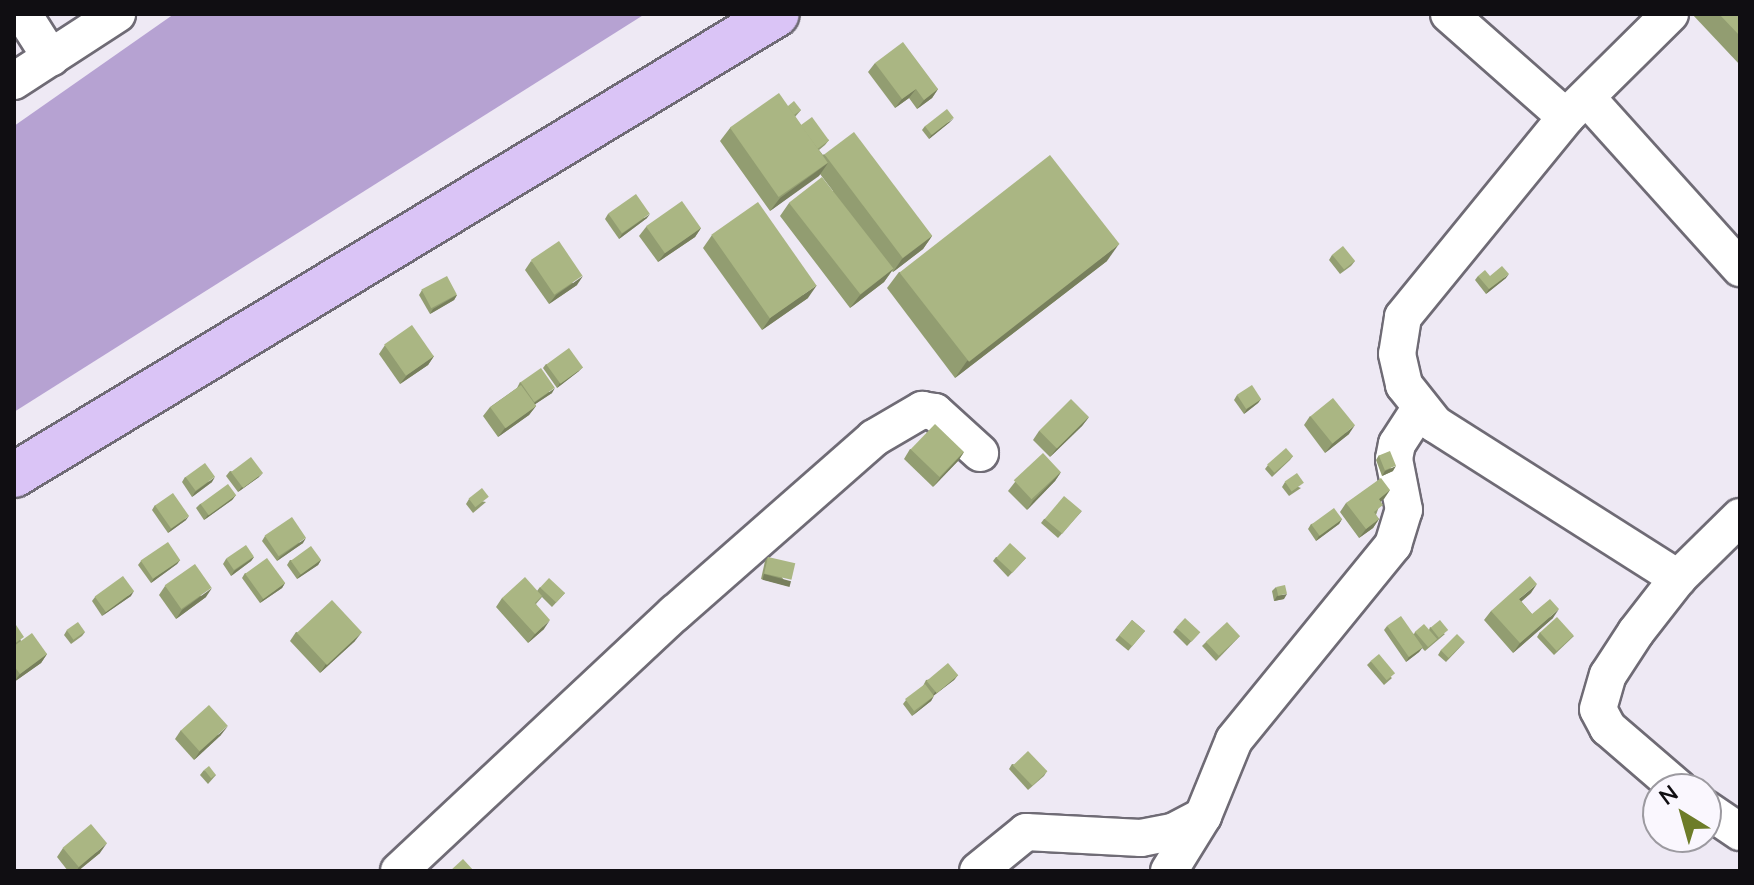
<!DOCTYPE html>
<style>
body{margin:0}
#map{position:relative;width:1754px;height:885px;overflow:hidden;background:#eee9f4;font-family:"Nunito Sans",sans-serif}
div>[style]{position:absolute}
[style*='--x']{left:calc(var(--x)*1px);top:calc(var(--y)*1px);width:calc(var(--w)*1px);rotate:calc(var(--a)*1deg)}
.water>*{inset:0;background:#b6a2d2}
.roads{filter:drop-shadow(2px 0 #6f6b75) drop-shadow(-2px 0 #6f6b75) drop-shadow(0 2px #6f6b75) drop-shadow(0 -2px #6f6b75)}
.minor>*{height:36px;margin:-18px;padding:0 18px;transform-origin:18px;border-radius:18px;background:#fff}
.major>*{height:44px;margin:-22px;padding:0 22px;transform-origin:22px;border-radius:22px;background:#dac4f6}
.wall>*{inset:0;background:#929d71;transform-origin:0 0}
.shaded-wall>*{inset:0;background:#777f5c;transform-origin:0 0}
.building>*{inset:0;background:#aab683;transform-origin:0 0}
span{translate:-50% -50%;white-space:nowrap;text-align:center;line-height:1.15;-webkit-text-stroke:6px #faf7fe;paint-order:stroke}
.frame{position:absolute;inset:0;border:16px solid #100e12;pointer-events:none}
.north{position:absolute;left:1642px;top:773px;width:80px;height:80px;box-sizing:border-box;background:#faf7fe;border:2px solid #9c9aa0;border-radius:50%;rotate:323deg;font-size:22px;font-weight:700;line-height:32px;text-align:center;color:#100e12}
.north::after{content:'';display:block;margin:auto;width:28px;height:36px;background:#6d7c29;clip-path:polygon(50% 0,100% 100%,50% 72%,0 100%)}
</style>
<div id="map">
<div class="water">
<i style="clip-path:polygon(174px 14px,645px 14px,14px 412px,14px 126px)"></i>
</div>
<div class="roads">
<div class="minor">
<i style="--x:23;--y:14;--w:52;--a:57.5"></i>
<i style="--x:1449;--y:14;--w:156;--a:41.4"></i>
<i style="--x:1670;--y:14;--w:146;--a:135.3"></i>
<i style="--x:1566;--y:117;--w:258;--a:129.2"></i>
<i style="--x:1403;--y:317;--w:37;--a:99"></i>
<i style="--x:1397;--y:354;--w:32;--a:77"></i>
<i style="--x:1404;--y:385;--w:50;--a:51.5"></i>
<i style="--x:1435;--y:424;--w:288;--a:32.4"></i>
<i style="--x:14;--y:81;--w:123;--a:-33"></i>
<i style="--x:1587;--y:98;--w:229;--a:48"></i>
<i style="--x:1679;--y:789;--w:94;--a:-139.3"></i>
<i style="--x:1608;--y:728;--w:21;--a:-118"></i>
<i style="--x:1598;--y:709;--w:35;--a:-74"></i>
<i style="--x:1608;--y:675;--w:51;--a:-56.9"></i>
<i style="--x:1636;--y:632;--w:68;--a:-52.1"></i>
<i style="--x:1678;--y:578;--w:87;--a:-44.5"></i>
<i style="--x:1706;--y:809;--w:41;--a:34.1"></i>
<i style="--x:399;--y:871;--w:378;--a:-43.1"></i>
<i style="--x:675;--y:613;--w:265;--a:-41.3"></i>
<i style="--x:874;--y:438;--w:56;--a:-30.3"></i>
<i style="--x:922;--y:410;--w:13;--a:9"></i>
<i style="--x:935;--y:412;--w:61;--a:42.3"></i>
<i style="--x:978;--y:871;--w:62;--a:-39.1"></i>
<i style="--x:1026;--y:832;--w:115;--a:3"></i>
<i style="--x:1141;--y:838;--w:33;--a:-11"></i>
<i style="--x:1173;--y:832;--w:34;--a:-28"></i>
<i style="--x:1203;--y:816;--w:82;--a:-67.8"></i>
<i style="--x:1234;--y:740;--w:252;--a:-50.8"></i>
<i style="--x:1393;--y:545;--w:37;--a:-73"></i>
<i style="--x:1404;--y:510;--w:52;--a:-101.1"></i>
<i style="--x:1394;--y:459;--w:15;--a:-79"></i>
<i style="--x:1397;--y:444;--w:40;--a:-57.1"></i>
<i style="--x:1169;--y:871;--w:65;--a:-58.3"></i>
</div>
<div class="major">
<i style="--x:14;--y:475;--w:891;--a:-31.14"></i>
</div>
</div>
<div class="wall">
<i style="clip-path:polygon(1692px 14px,1740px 14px,1740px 65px)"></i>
<i style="clip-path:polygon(875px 63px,938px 89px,932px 98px,917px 109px,909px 98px,895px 108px,868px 72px)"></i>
<i style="clip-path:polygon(788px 106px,801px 110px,795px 117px,801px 125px,829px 140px,825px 145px,819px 150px,823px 155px,824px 154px,932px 236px,923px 249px,893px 272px,892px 271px,884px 282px,850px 308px,780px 216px,789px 203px,833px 191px,820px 174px,770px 211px,720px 141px,730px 128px)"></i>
<i style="clip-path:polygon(950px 122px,929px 139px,922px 130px,925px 126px)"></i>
<i style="clip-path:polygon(608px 214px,647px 218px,619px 239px,605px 219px)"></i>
<i style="clip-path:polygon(646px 227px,701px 228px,695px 237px,658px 262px,639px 236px)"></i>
<i style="clip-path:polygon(712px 235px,808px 298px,762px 330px,703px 248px)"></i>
<i style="clip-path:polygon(1332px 255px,1355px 261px,1351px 266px,1340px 274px,1329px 260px)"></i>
<i style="clip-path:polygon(531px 261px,577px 285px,549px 304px,525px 270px)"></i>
<i style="clip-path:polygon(1107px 261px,955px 378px,887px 288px,899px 272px)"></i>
<i style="clip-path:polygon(1478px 276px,1490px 276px,1506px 278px,1486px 294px,1475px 280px)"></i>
<i style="clip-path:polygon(422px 290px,457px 295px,454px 300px,430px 314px,419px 295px)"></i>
<i style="clip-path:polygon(385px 345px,434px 356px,428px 365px,400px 384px,379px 354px)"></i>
<i style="clip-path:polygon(546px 364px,579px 371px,557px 388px,543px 368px)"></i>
<i style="clip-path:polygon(520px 382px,552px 393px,535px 404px,536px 406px,529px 415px,498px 437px,483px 416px,490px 407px,517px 388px)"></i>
<i style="clip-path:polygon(1237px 395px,1261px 399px,1258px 403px,1244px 414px,1234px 400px)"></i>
<i style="clip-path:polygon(1310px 416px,1349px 434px,1325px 453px,1304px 425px)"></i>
<i style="clip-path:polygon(1089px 417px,1082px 426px,1050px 457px,1033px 440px,1039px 431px)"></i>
<i style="clip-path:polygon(910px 449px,964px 452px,958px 461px,933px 487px,904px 459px)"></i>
<i style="clip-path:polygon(1379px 455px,1393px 471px,1382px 476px,1376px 460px)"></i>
<i style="clip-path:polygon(1293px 456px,1290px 460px,1272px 477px,1265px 469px,1268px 465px)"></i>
<i style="clip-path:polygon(230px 471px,259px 477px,238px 492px,226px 476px)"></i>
<i style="clip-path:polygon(1061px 472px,1055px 481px,1027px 510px,1008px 491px,1015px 482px)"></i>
<i style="clip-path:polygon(185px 477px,212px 482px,192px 497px,182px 482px)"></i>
<i style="clip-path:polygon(1285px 482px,1301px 488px,1289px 496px,1282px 487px)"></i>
<i style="clip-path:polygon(1390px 490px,1381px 501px,1376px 515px,1379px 519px,1373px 528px,1359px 538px,1340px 512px,1346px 503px)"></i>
<i style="clip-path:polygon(236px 495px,232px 500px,204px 520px,196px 508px,200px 504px)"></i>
<i style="clip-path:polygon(469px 499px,486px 502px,473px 513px,466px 504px)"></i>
<i style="clip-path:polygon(155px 505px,186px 520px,168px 533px,152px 510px)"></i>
<i style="clip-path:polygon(1082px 511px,1058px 538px,1041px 523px,1044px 519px)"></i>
<i style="clip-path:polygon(1342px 519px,1339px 524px,1316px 541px,1308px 529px,1311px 524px)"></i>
<i style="clip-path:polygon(265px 536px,303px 543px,277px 561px,262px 541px)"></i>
<i style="clip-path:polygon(254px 557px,251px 561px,231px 576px,223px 564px,226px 559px)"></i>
<i style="clip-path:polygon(768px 557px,788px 586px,761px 579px,765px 561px)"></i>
<i style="clip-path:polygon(996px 557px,1026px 558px,1008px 577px,993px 561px)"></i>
<i style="clip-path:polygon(180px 560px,177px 564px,151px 583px,138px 565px,141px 561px)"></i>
<i style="clip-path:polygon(290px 560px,321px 560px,318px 565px,297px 579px,287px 565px)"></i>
<i style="clip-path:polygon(245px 573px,285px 583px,282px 588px,260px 603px,242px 578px)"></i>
<i style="clip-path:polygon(165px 586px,206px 597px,176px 619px,159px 595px)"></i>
<i style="clip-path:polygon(540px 587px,565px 593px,552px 607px,542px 597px,536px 604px,544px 629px,528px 643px,496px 607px,502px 598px,537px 591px)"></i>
<i style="clip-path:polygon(1276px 587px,1284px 599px,1274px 601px,1272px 591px)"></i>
<i style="clip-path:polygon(1531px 593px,1521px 601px,1532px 614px,1553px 618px,1513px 653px,1484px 620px,1491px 611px)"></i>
<i style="clip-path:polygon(131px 596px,102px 616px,92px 601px,95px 597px)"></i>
<i style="left:1132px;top:620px;width:17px;height:26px;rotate:40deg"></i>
<i style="clip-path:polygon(14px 622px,21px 641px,47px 654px,41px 663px,14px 682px)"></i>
<i style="clip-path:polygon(1387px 626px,1414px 634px,1415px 632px,1429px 630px,1430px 627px,1445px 634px,1425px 651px,1422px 648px,1419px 652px,1406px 662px,1384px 630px)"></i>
<i style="clip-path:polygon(1176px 628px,1200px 632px,1187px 646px,1173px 632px)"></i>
<i style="clip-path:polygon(67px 630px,85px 632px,82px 636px,71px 644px,64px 635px)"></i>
<i style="clip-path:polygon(296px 632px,355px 641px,320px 673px,290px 641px)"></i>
<i style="clip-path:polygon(1540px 632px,1574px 636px,1554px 655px,1537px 637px)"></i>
<i style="clip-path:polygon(1240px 636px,1216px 661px,1202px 646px,1206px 642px)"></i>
<i style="clip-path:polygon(1465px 642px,1446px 662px,1438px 655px,1441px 650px)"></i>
<i style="clip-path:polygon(1371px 661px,1392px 678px,1384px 685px,1367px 665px)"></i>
<i style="clip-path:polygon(958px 675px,954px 680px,934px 695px,931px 701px,912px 716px,903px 704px,906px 700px,923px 686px,926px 680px)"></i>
<i style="clip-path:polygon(181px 730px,221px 735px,194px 760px,175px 739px)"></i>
<i style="clip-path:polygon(1012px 764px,1047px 771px,1044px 776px,1028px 790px,1009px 769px)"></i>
<i style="clip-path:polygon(204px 770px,216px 775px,208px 784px,200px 775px)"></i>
<i style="clip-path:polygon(63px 848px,100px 853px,78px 871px,68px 871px,57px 857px)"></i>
</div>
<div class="shaded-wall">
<i style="clip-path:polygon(916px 89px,909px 98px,895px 108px,902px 99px)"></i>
<i style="clip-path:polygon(938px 89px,932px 98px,917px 109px,924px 100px)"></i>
<i style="clip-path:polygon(954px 118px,950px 122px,929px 139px,932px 134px)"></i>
<i style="clip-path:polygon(828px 163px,819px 176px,770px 211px,780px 198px)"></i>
<i style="clip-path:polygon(650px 214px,647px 218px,619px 239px,622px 234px)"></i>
<i style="clip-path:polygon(701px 228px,695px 237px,658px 262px,665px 253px)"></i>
<i style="clip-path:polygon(932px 236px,923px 249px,893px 272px,902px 259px)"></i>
<i style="clip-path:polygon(1119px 244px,1107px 261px,955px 378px,967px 361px)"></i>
<i style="clip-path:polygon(893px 269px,884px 282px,850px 308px,860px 295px)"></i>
<i style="clip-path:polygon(1509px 274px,1506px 278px,1486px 294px,1489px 289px)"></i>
<i style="clip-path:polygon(583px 276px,577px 285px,549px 304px,556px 295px)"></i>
<i style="clip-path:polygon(817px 285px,808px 298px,762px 330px,771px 317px)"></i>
<i style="clip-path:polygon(457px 295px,454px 300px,430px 314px,433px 309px)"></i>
<i style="clip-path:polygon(434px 356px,428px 365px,400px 384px,407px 375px)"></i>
<i style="clip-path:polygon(583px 367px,579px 371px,557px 388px,560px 383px)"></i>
<i style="clip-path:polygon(555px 388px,552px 393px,531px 407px,534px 403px)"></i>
<i style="clip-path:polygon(1261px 399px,1258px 403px,1244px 414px,1247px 409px)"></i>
<i style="clip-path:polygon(536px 406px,529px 415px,498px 437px,505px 428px)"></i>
<i style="clip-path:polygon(1089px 417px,1082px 426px,1050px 457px,1057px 448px)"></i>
<i style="clip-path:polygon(1355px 425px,1349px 434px,1325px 453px,1332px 444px)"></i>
<i style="clip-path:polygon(964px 452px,958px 461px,933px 487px,940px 478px)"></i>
<i style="clip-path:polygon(1396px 466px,1393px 471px,1382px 476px,1385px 471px)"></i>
<i style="clip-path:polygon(1061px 472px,1055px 481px,1027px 510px,1033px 501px)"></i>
<i style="clip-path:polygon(263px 473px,259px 477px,238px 492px,241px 488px)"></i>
<i style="clip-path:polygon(215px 477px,212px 482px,192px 497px,195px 492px)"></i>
<i style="clip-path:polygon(1390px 490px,1384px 499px,1372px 508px,1379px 499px)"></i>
<i style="clip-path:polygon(236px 495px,232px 500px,204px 520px,208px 515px)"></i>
<i style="clip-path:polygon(189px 516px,186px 520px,168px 533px,171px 529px)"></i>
<i style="clip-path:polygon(1342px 519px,1339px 524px,1316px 541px,1319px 536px)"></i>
<i style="clip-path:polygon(1379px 519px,1373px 528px,1359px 538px,1366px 529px)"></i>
<i style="clip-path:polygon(306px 538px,303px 543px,277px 561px,280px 557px)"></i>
<i style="clip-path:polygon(254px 557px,251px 561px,231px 576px,234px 571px)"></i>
<i style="clip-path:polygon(180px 560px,177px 564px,151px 583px,154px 578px)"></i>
<i style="clip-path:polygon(321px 560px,318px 565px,297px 579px,300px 575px)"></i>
<i style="left:764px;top:574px;width:28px;height:6px;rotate:15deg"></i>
<i style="clip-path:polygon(285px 583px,282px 588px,260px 603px,263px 599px)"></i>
<i style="clip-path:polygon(1537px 584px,1531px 593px,1513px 609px,1519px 599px)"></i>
<i style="clip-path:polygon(212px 588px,206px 597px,176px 619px,182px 610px)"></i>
<i style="clip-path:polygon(134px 591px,131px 596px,102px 616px,106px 612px)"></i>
<i style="clip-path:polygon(1287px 594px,1284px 599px,1274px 601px,1277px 596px)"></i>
<i style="clip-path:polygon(1559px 609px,1553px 618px,1513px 653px,1520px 643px)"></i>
<i style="clip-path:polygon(550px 620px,544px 629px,528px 643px,535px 634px)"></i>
<i style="clip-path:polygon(362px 632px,355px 641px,320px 673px,326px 664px)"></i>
<i style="clip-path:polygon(1423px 647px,1419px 652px,1406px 662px,1409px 657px)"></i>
<i style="clip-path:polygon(47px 654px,41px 663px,14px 682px,20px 674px)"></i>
<i style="clip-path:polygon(958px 675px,954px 680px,932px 697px,935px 692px)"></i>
<i style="clip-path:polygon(934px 696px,931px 701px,912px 716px,916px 712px)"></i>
<i style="clip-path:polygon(228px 726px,221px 735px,194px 760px,200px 751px)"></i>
<i style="clip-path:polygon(107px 843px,100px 853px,78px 871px,76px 871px,79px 867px)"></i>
</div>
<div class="building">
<i style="clip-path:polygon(1719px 14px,1740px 14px,1740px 36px)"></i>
<i style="clip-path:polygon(903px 42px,938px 89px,924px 100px,916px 89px,902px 99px,875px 63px)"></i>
<i style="left:779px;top:93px;width:85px;height:60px;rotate:55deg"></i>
<i style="clip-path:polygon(794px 101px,801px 110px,794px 115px,788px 106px)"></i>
<i style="left:947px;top:109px;width:11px;height:28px;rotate:52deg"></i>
<i style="left:812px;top:117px;width:29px;height:14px;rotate:54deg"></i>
<i style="left:854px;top:132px;width:130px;height:37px;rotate:53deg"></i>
<i style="left:1050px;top:155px;width:113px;height:191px;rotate:52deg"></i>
<i style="left:822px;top:177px;width:116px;height:42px;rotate:52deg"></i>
<i style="left:636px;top:194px;width:24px;height:34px;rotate:55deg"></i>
<i style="left:682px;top:201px;width:33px;height:44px;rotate:55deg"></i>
<i style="left:758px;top:202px;width:102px;height:57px;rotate:55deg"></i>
<i style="left:559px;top:241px;width:42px;height:34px;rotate:56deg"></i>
<i style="left:1343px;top:246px;width:19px;height:14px;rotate:51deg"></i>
<i style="clip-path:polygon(1502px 266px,1509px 274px,1489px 289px,1478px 276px,1485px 270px,1490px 276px)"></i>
<i style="left:447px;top:276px;width:21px;height:29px;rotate:62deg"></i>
<i style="left:412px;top:325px;width:38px;height:34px;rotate:55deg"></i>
<i style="left:569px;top:348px;width:24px;height:28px;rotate:54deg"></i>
<i style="left:541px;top:368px;width:24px;height:25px;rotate:55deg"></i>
<i style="left:521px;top:385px;width:26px;height:38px;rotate:54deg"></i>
<i style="left:1252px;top:385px;width:17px;height:18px;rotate:57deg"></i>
<i style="left:1333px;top:398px;width:35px;height:29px;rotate:51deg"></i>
<i style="left:1071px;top:399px;width:25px;height:45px;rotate:45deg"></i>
<i style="left:935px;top:424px;width:40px;height:35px;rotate:44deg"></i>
<i style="left:1286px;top:448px;width:11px;height:25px;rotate:49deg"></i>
<i style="left:1390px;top:451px;width:16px;height:12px;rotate:68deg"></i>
<i style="left:1043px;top:453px;width:26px;height:40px;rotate:47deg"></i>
<i style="left:251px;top:457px;width:20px;height:25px;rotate:53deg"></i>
<i style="left:205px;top:463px;width:17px;height:24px;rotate:54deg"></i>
<i style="left:1297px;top:473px;width:12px;height:15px;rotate:55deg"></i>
<i style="clip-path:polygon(1381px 478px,1390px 490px,1379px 499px,1383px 505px,1374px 512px,1379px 519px,1366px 529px,1346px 503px)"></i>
<i style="left:228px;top:484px;width:14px;height:34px;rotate:54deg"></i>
<i style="left:482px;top:488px;width:11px;height:17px;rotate:52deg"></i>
<i style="left:173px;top:493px;width:28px;height:22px;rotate:55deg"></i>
<i style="left:1064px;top:496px;width:23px;height:30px;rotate:40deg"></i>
<i style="left:1334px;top:508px;width:14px;height:28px;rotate:54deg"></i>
<i style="left:292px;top:517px;width:25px;height:33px;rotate:56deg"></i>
<i style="left:168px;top:542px;width:22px;height:33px;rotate:56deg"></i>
<i style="left:1010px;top:543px;width:22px;height:20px;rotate:43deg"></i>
<i style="left:246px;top:545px;width:14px;height:24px;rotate:56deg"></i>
<i style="left:311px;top:546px;width:17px;height:25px;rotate:54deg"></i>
<i style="left:768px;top:557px;width:28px;height:17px;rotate:13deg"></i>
<i style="left:267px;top:558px;width:31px;height:27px;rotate:54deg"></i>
<i style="left:195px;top:564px;width:29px;height:37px;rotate:55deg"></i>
<i style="left:123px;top:576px;width:19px;height:35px;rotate:54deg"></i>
<i style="clip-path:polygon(1530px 576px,1537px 584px,1519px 599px,1532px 614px,1550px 599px,1559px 609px,1520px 643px,1491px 611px)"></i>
<i style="clip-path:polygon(525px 577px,542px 596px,535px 603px,550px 620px,535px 634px,502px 598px)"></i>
<i style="left:549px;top:578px;width:22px;height:13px;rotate:43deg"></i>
<i style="left:1285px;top:585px;width:9px;height:9px;rotate:77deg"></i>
<i style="left:332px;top:600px;width:44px;height:48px;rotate:47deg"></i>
<i style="left:1401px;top:616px;width:38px;height:17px;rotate:55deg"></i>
<i style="left:1557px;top:617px;width:25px;height:23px;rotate:48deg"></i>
<i style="left:1185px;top:618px;width:21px;height:13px;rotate:43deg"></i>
<i style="left:1132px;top:620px;width:17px;height:20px;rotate:40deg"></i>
<i style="left:1440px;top:620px;width:13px;height:12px;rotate:51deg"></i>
<i style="clip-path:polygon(14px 622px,24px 637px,14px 644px)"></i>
<i style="left:78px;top:622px;width:12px;height:14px;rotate:55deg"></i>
<i style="left:1227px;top:622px;width:19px;height:29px;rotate:47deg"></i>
<i style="left:1424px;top:624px;width:20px;height:12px;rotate:49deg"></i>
<i style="clip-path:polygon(32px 633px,47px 654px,20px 674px,14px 666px,14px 646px)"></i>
<i style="left:1457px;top:634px;width:11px;height:23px;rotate:45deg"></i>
<i style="left:1379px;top:654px;width:25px;height:11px;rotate:50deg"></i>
<i style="left:948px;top:663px;width:16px;height:28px;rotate:50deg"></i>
<i style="left:925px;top:684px;width:15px;height:25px;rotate:53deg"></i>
<i style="left:209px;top:705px;width:28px;height:38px;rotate:48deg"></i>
<i style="left:1028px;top:751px;width:28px;height:21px;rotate:46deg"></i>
<i style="left:209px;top:766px;width:11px;height:6px;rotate:52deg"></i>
<i style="left:91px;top:824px;width:25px;height:37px;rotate:50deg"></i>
<i style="clip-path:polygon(463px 859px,474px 871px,450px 871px)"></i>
</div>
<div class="frame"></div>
<div class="north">N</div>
</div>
